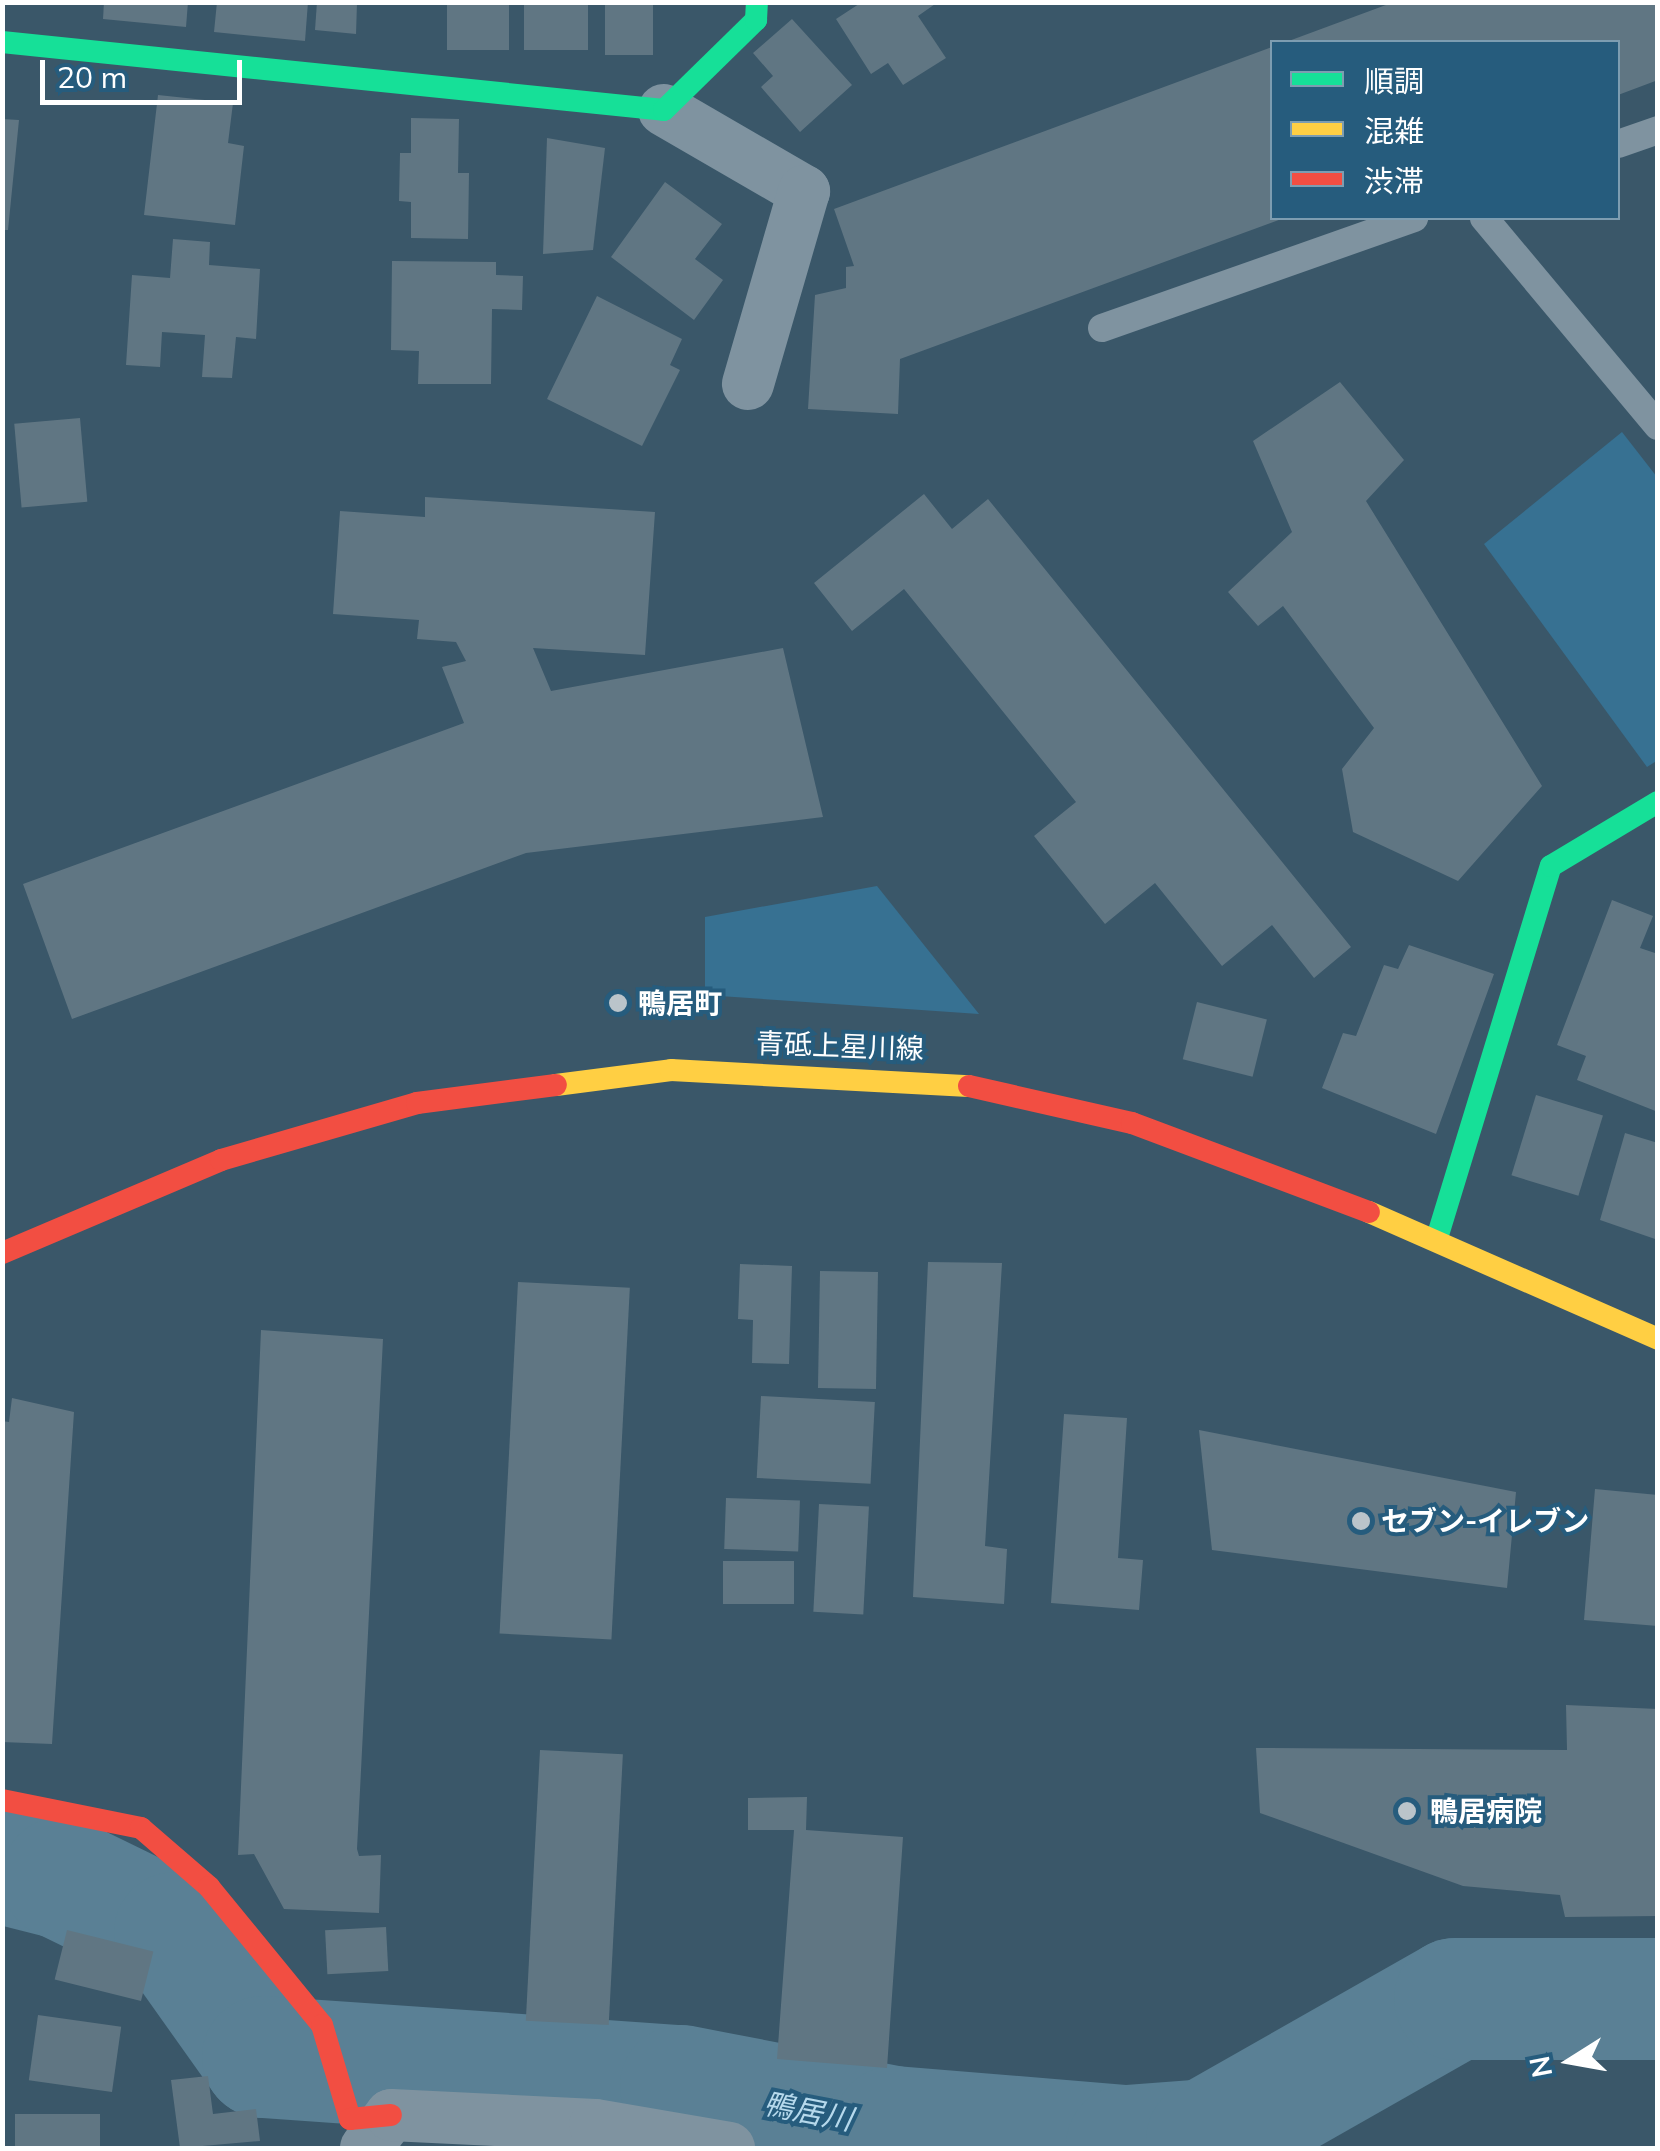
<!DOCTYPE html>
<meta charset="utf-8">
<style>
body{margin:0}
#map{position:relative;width:1660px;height:2151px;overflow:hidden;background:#3a5769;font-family:Mulish,"Noto Sans JP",sans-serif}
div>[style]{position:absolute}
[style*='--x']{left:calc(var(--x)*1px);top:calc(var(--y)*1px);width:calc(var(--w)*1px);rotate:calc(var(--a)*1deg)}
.green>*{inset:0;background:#377192}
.river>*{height:122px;margin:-61px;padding:0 61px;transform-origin:61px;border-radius:61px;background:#5a8095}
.building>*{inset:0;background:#607683;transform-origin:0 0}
.lane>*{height:28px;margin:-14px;padding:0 14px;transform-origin:14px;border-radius:14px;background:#7f93a0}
.street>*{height:52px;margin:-26px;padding:0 26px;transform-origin:26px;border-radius:26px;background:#7f93a0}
.fast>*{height:22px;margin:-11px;padding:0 11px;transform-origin:11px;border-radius:11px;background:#16e098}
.slow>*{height:22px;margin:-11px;padding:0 11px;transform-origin:11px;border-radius:11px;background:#ffcf43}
.jam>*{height:22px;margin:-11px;padding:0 11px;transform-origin:11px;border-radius:11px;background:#f24e42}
.dots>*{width:28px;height:28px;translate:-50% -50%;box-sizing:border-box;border:5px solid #265c7d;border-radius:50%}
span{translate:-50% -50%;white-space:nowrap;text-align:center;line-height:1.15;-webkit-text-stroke:8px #265c7d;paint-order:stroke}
.poi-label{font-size:28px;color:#fff;font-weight:700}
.left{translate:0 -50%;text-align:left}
.street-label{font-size:28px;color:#fff}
.water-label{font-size:30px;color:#b6d9ec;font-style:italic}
.frame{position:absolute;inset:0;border:5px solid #fff;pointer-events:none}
.legend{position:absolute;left:1270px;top:40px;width:350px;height:180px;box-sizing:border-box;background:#265c7d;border:2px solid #7d9db1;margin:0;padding:12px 18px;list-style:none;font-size:30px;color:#fff}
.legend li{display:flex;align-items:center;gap:20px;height:50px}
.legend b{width:50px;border:2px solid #7d9db1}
.north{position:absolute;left:1520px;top:2011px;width:100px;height:100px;-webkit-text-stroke:8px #265c7d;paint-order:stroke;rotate:259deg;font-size:28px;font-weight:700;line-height:40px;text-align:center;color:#fff}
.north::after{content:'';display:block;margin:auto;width:35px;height:45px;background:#fff;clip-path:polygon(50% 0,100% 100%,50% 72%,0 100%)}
.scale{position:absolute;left:40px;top:60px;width:202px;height:45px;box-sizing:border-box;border:5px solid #fff;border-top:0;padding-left:12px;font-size:30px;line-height:35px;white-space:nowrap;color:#fff;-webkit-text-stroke:8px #265c7d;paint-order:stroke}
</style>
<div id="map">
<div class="green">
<i style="clip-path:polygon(1622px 432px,1657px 477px,1658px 760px,1647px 767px,1484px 544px)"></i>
<i style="clip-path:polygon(877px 886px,979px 1014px,705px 995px,705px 917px)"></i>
</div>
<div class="river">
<i style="--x:2;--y:1863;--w:62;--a:14"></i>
<i style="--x:62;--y:1878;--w:126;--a:26"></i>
<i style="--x:175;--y:1933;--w:152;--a:54.6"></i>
<i style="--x:263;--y:2057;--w:419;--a:4"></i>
<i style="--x:681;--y:2086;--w:217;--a:10.9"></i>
<i style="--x:894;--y:2127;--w:234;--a:4.7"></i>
<i style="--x:1127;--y:2146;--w:80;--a:-4.3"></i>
<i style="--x:1207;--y:2140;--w:285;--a:-29.6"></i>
<i style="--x:1455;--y:1999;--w:203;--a:0"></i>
</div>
<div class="building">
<i style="clip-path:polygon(104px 2px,188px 2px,186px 27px,103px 19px)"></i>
<i style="clip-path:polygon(217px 2px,308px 2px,305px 41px,214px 32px)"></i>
<i style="clip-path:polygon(317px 2px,357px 2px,356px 34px,315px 30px)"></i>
<i style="left:447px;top:2px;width:62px;height:48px"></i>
<i style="left:524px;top:2px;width:64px;height:48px"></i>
<i style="left:605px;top:2px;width:48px;height:53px"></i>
<i style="clip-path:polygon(862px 2px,938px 2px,918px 16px,946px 58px,903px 85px,888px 63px,871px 74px,836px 19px)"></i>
<i style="clip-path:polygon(1394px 2px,1658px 2px,1658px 80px,1618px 95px,1618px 42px,1286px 42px)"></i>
<i style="clip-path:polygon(792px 19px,852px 85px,800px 132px,761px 87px,773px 76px,753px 53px)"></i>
<i style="clip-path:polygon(1272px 47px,1272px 218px,1284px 218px,900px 359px,898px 414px,808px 409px,815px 295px,846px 288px,846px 267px,854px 266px,834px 209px)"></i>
<i style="clip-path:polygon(158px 95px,233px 103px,228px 143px,244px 146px,235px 225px,144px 215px)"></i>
<i style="clip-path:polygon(411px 118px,459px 119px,458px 173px,469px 173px,468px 239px,411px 238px,411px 202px,399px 201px,400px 153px,411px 153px)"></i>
<i style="clip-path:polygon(2px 119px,19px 120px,8px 230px,2px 230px)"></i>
<i style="clip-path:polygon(547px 138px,605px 148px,593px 250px,543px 254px)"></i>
<i style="clip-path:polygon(665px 182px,722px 224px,695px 259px,723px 280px,694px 320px,611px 257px)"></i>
<i style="clip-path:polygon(173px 239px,210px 242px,209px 265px,260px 269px,256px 339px,236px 337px,232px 378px,202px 377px,205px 335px,162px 332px,160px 367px,126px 365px,132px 275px,170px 278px)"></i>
<i style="clip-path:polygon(392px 261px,496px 262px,496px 275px,523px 276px,522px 310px,492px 309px,491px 384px,418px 384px,419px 351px,391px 350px)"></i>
<i style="clip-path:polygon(597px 296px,682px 339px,670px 365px,680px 370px,642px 446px,547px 399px)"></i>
<i style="clip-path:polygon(1340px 382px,1404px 460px,1366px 501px,1542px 786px,1458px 881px,1353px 832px,1342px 769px,1374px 728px,1283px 606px,1258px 626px,1228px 592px,1292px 532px,1253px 441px)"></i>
<i style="left:80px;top:418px;width:84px;height:66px;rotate:85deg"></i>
<i style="clip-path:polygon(924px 494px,952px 529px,988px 499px,1351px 947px,1314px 978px,1272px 925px,1222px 966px,1155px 883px,1105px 924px,1034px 836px,1076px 802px,904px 589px,852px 631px,814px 583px)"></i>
<i style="clip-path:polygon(425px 497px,655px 512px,645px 655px,533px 648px,551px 691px,783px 648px,823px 817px,526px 853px,72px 1019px,23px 884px,464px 723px,442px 667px,466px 661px,456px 642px,417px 639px,419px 620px,333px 614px,340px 511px,425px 517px)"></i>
<i style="clip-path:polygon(1612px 900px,1653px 916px,1640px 948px,1658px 954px,1658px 1112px,1577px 1080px,1586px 1056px,1557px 1045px)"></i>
<i style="clip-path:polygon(1409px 945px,1494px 974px,1436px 1134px,1322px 1088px,1343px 1033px,1356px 1036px,1384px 965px,1398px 969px)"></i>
<i style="left:1197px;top:1002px;width:72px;height:59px;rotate:14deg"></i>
<i style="left:1536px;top:1095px;width:70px;height:84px;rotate:17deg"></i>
<i style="clip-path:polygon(1625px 1133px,1658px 1143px,1658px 1240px,1600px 1220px)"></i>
<i style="clip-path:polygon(928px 1262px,1002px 1263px,985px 1546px,1007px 1549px,1004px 1604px,913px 1597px)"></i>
<i style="clip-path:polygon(740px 1264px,792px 1266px,789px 1364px,752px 1363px,753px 1320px,738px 1319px)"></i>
<i style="left:878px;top:1272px;width:117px;height:58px;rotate:91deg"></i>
<i style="left:518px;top:1282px;width:112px;height:352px;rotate:3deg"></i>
<i style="clip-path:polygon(261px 1330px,383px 1339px,357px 1849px,359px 1856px,381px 1855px,379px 1913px,284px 1909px,254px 1854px,238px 1855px)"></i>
<i style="left:761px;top:1396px;width:114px;height:82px;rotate:3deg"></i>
<i style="clip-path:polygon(12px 1398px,74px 1412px,52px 1744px,2px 1742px,2px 1421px,9px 1422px)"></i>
<i style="clip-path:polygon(1064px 1414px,1127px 1418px,1118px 1558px,1143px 1560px,1139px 1610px,1051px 1603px)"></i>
<i style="clip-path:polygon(1199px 1430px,1516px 1492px,1507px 1588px,1212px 1550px)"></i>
<i style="clip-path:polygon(1595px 1489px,1658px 1495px,1658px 1626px,1584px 1620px)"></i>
<i style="left:726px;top:1498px;width:74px;height:51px;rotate:2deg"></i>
<i style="left:819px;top:1504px;width:50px;height:108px;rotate:3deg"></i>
<i style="left:723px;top:1561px;width:71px;height:43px"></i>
<i style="clip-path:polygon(1566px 1705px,1658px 1709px,1658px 1916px,1565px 1917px,1560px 1895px,1463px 1886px,1260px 1813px,1256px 1748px,1567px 1750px)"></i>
<i style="left:540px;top:1750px;width:83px;height:271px;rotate:3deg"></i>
<i style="clip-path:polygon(807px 1797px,806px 1830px,903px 1837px,887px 2068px,777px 2059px,794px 1830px,748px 1830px,748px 1798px)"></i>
<i style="left:386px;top:1927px;width:44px;height:61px;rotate:87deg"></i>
<i style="left:67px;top:1930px;width:89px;height:51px;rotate:14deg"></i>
<i style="left:38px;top:2015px;width:84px;height:66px;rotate:8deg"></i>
<i style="clip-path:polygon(208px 2076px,213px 2114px,256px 2109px,260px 2141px,180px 2148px,171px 2080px)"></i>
<i style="left:100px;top:2114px;width:34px;height:85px;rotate:90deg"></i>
</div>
<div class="lane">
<i style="--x:1618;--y:144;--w:42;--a:-19.3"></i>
<i style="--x:1484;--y:218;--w:271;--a:50.1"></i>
<i style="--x:1102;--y:328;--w:331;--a:-19.4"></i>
</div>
<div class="street">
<i style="--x:664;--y:110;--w:162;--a:30.1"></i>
<i style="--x:804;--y:191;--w:201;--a:106.2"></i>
<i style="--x:366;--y:2148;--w:41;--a:-52.9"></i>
<i style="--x:391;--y:2115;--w:204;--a:2.8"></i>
<i style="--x:595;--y:2125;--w:136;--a:9.7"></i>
</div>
<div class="fast">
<i style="--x:2;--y:42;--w:665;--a:5.86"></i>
<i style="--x:664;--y:110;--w:129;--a:-44.4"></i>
<i style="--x:756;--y:20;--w:18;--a:-87"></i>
<i style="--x:1437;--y:1238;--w:389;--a:-73"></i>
<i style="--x:1551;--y:866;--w:125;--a:-30.9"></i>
</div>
<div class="slow">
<i style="--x:556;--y:1085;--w:116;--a:-7.4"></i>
<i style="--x:671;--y:1070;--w:298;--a:3.1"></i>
<i style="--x:1369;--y:1212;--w:316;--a:23.7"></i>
</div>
<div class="jam">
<i style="--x:969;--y:1086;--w:167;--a:12.8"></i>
<i style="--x:1132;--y:1123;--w:253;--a:20.6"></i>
<i style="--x:2;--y:1253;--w:238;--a:-23"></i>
<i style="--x:221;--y:1160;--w:204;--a:-16.2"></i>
<i style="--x:417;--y:1103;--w:140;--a:-7.4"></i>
<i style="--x:2;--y:1800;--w:142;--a:11.4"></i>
<i style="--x:141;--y:1828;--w:90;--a:40.9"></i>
<i style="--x:209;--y:1887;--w:178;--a:50.7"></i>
<i style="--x:322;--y:2025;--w:98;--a:73.4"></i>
<i style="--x:350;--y:2119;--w:41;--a:-5.6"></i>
</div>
<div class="dots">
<i style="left:618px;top:1003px;background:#bac4ca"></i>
<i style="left:1361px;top:1521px;background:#bac4ca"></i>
<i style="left:1407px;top:1811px;background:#bac4ca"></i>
</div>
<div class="poi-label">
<span class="left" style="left:638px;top:1003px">鴨居町</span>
<span class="left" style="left:1381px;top:1521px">セブン-イレブン</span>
<span class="left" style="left:1430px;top:1811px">鴨居病院</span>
</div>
<div class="street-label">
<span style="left:840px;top:1046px;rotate:2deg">青砥上星川線</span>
</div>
<div class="water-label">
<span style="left:808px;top:2111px;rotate:11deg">鴨居川</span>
</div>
<div class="frame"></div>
<ul class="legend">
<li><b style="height:12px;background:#16e098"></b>順調</li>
<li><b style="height:12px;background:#ffcf43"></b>混雑</li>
<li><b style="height:12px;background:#f24e42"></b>渋滞</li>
</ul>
<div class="north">N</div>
<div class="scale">20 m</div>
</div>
